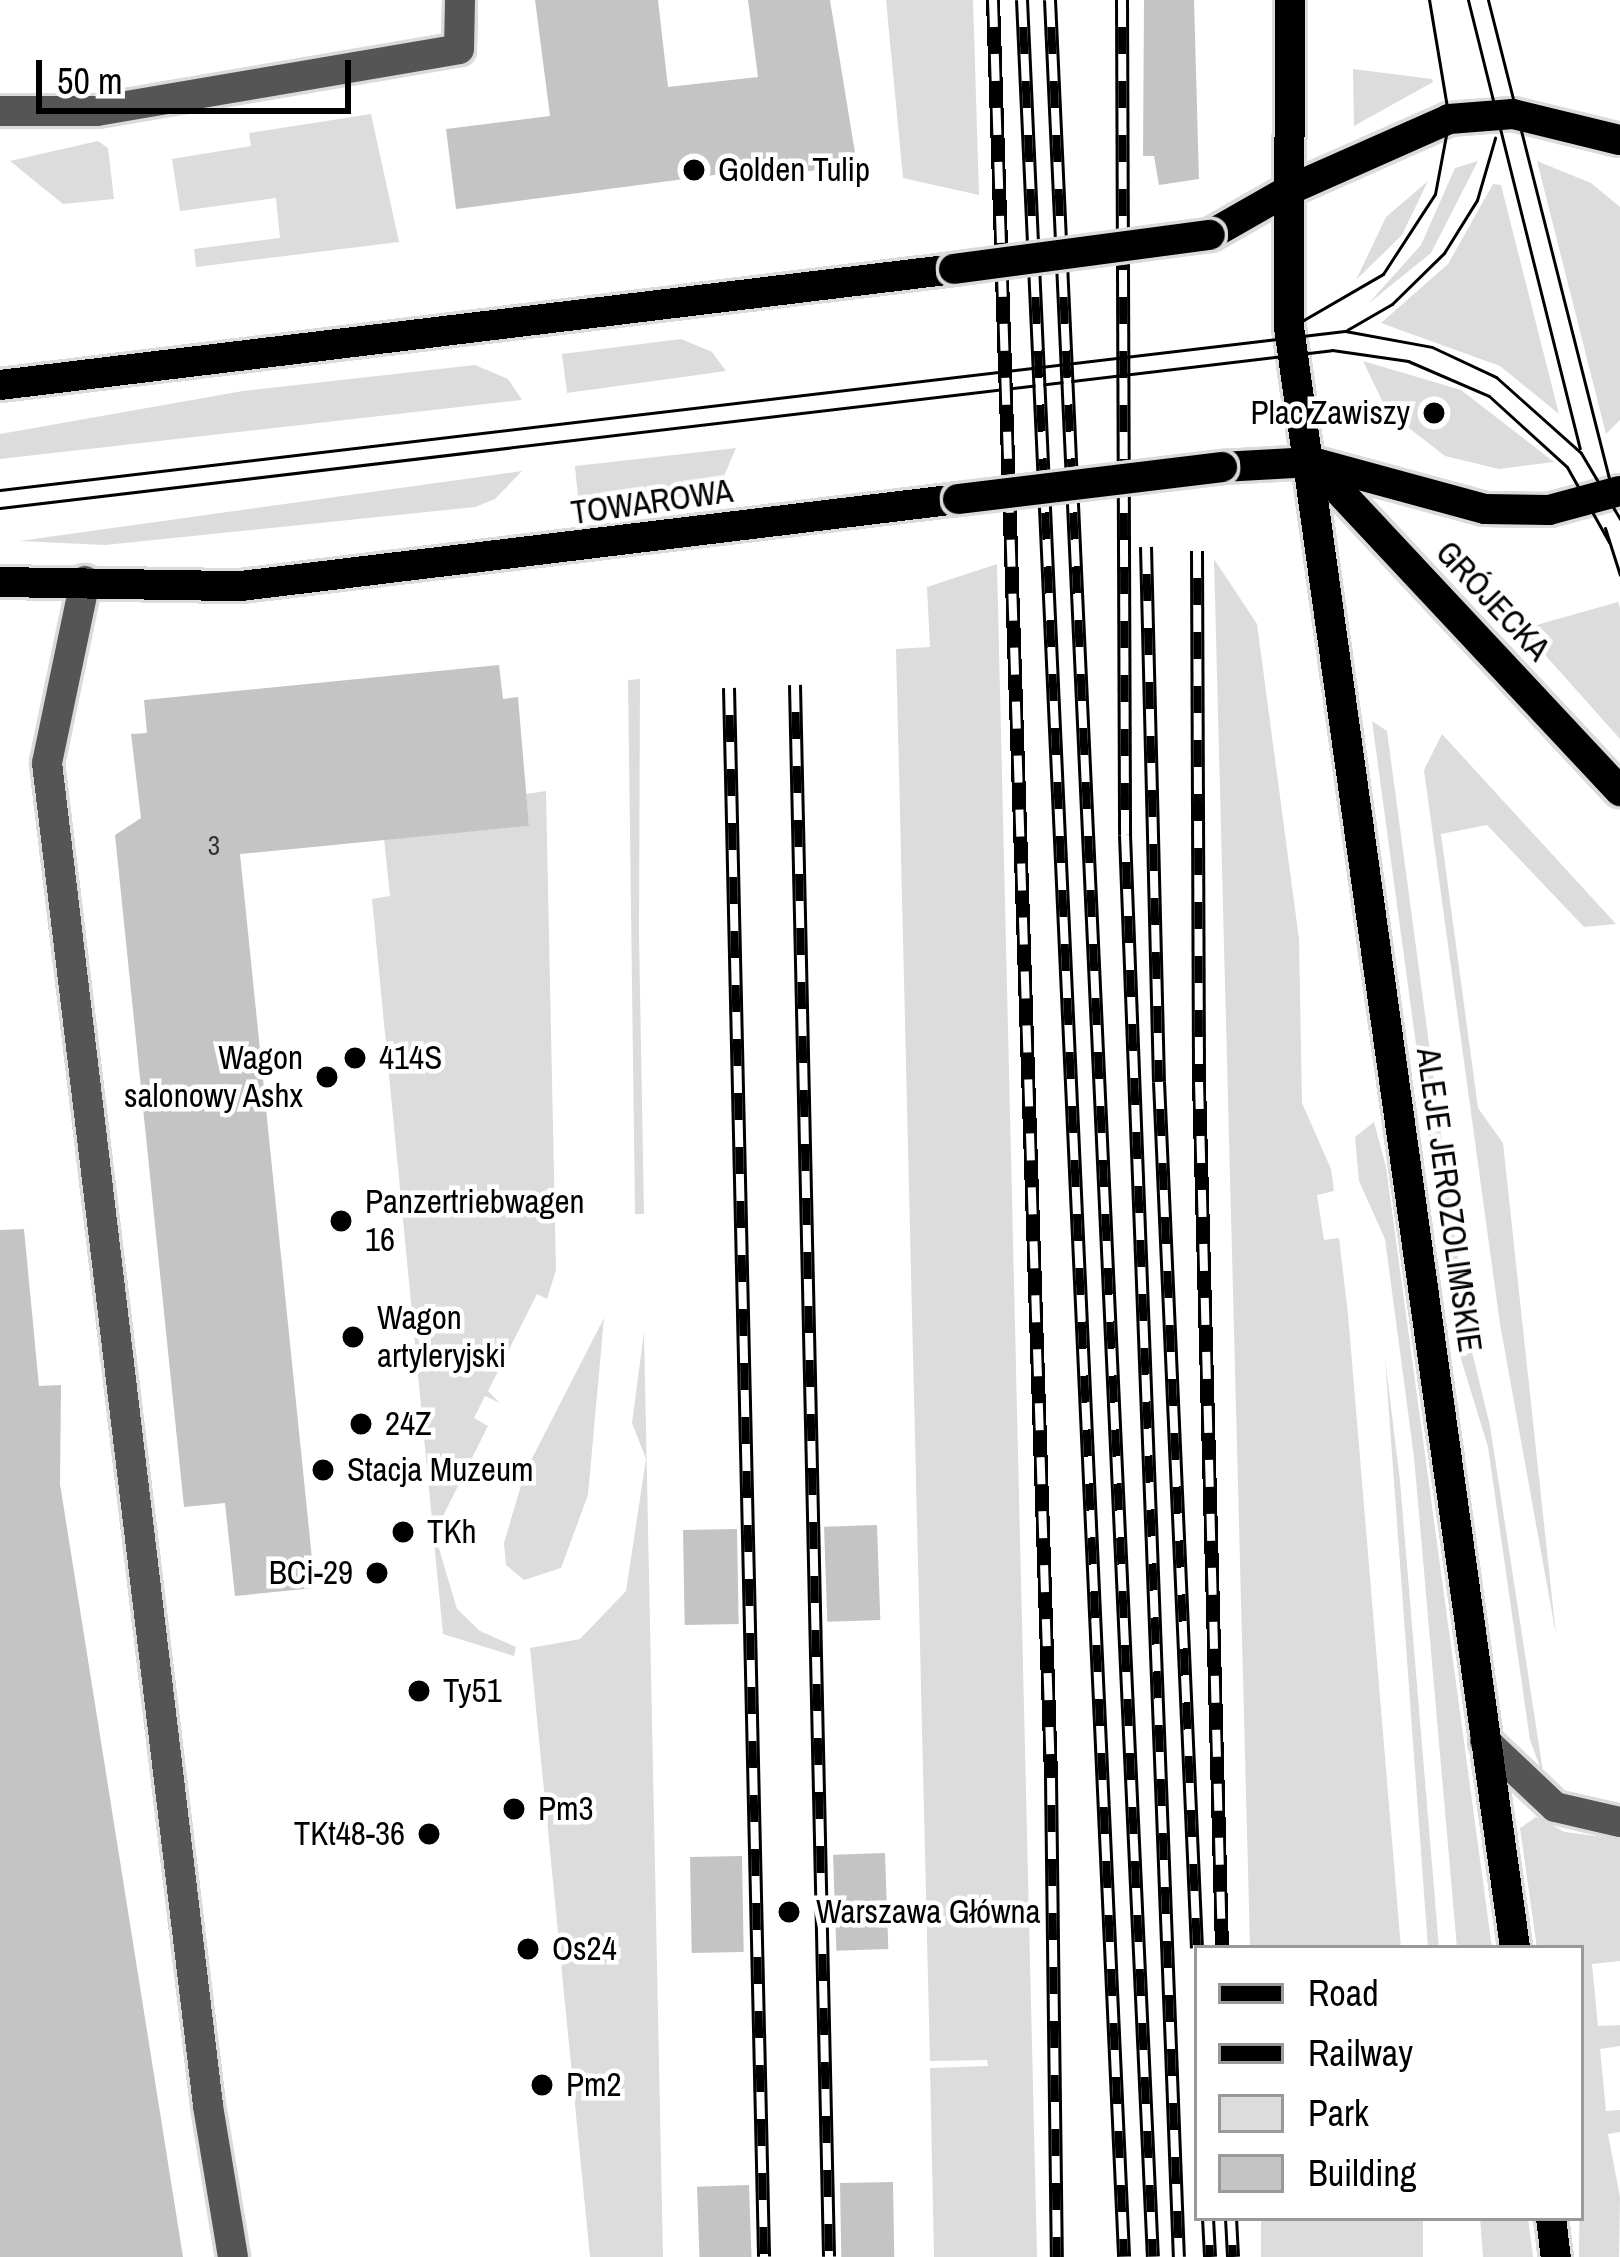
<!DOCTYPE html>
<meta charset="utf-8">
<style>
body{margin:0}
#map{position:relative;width:1620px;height:2257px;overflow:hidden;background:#fff;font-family:"Archivo Narrow",sans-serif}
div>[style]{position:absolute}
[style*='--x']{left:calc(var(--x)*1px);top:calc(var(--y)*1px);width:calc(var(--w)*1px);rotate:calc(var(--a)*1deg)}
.green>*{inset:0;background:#dcdcdc;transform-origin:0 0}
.building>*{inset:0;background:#c4c4c4;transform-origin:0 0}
.roads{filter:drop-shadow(3px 0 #dbdbdb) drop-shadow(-3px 0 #dbdbdb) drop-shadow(0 3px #dbdbdb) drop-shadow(0 -3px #dbdbdb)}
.minor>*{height:30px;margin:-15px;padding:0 15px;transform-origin:15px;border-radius:15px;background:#555}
.major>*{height:30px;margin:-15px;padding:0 15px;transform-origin:15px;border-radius:15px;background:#000}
.tram>*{height:3px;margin:-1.5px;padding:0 1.5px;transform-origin:1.5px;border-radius:1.5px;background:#000}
.rail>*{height:14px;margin-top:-7px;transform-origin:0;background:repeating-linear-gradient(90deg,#fff 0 27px,#000 0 54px);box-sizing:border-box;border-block:3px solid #000}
.bridges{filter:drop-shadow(3px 0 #dbdbdb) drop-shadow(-3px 0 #dbdbdb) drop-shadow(0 3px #dbdbdb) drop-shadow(0 -3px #dbdbdb)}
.major-bridge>*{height:30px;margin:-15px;padding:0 15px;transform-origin:15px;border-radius:15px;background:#000}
.dots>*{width:33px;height:33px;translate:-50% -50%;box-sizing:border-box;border:6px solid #fff;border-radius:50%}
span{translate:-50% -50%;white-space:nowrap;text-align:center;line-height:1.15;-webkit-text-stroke:9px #fff;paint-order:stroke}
.number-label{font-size:27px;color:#313131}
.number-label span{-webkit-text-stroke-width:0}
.poi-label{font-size:33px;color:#000}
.left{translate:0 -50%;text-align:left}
.right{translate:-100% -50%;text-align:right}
.street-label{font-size:33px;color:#000}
.legend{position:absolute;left:1194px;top:1945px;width:390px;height:276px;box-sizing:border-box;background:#fff;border:3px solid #999;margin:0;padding:15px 21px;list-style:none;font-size:36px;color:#000}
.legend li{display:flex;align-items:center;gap:24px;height:60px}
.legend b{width:60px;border:3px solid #999}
.scale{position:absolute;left:36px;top:60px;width:315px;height:54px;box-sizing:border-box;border:6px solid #000;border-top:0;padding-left:15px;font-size:36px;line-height:42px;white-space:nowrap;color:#000;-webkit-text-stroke:9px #fff;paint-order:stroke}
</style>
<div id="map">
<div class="green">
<i style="clip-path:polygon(886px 0,973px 0,979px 195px,903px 178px)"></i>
<i style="clip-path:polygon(1353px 69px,1432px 79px,1433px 82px,1354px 126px)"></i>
<i style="clip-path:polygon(371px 114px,399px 242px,196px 267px,194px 249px,280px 238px,276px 198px,180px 211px,172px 159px,251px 146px,249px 133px)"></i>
<i style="clip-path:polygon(98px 141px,108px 148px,114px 199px,63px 204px,10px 161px)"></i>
<i style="clip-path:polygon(1478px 161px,1431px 253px,1368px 304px,1421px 245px,1455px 168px)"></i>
<i style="clip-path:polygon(1537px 161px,1591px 183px,1620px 207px,1620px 420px,1606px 434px)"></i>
<i style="clip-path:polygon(1428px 181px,1402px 235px,1356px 280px,1386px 217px)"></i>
<i style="clip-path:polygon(1493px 184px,1501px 185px,1559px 414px,1500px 366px,1381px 323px,1448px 264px)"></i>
<i style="clip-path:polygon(681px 339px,712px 352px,726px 371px,567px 393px,562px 354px)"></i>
<i style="clip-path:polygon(1363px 361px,1461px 390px,1554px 462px,1499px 469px,1445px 456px,1387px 411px)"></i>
<i style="clip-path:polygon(475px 365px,508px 379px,522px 400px,0 459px,0 434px,243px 391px)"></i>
<i style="clip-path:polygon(736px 448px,724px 476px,698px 495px,579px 508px,575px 466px)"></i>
<i style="clip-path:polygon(522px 471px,495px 499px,475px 507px,105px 545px,19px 541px)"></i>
<i style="clip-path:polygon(1214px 559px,1257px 624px,1299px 939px,1302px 1103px,1331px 1169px,1334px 1191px,1317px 1195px,1324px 1240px,1339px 1238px,1348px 1314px,1401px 1948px,1250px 1948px)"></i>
<i style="clip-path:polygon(997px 564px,1037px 2257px,934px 2257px,930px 2068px,988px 2066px,987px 2060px,930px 2061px,896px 649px,930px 647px,927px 587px)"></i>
<i style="clip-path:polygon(1618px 602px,1620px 608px,1620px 739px,1522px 629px)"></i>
<i style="clip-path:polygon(640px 679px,639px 934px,644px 1214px,635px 1214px,628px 680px)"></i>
<i style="clip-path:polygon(1372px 721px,1387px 731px,1468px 1335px,1490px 1426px,1544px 1778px,1530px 1740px,1488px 1447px,1457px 1346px)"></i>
<i style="clip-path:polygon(1442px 734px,1616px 924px,1584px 927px,1487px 825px,1441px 834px,1478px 1108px,1503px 1143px,1556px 1635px,1500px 1324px,1424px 770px)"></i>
<i style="clip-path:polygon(546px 791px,556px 1270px,547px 1299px,537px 1294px,488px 1391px,500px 1403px,485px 1396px,474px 1418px,488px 1426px,444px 1514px,438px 1545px,457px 1609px,480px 1631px,516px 1647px,514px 1656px,443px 1634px,372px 899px,390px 896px,384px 839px,529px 826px,526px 794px)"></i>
<i style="clip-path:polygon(1374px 1122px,1386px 1167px,1492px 1948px,1457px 1948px,1414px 1457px,1385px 1239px,1359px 1181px,1355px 1137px)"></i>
<i style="clip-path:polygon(604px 1318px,588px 1495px,561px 1568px,524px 1580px,506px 1565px,504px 1543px,525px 1472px)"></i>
<i style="clip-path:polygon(644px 1332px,663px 2257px,590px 2257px,530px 1648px,580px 1639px,626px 1591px,646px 1459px,632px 1423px)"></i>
<i style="clip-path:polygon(1385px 1358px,1400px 1481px,1439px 1948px,1428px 1948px)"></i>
<i style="clip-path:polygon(1536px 1817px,1565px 1832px,1620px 1839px,1620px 1961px,1592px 1964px,1598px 2026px,1620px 2025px,1620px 2046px,1600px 2049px,1606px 2111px,1620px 2110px,1620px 2132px,1608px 2134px,1620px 2197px,1619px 2257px,1579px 2257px,1581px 1948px,1537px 1948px,1520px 1828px)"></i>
<i style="left:1261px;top:2218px;width:162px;height:39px"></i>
<i style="clip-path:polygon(1480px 2218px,1528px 2218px,1533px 2257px,1483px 2257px)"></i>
</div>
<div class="building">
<i style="clip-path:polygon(535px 0,658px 0,668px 87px,758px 77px,748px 0,830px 0,857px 165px,770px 176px,768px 168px,456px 209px,446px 129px,550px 116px)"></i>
<i style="clip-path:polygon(1144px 0,1194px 0,1199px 179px,1159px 185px,1154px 156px,1143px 156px)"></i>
<i style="clip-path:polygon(499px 665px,503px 699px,518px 697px,529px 826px,240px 854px,315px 1588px,235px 1596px,225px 1503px,184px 1507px,115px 835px,141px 818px,131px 734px,147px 733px,144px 700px)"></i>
<i style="clip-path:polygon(24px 1229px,39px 1386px,61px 1385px,60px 1484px,183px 2257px,0 2257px,0 1230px)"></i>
<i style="left:877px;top:1525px;width:95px;height:53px;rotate:88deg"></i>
<i style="left:737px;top:1529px;width:95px;height:54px;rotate:89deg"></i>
<i style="left:885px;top:1853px;width:96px;height:52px;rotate:88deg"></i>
<i style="left:742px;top:1856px;width:96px;height:52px;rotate:89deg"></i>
<i style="left:893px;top:2182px;width:75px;height:53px;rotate:89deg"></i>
<i style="left:749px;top:2185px;width:72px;height:52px;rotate:88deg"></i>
</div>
<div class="roads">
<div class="minor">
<i style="--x:0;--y:111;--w:97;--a:0"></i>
<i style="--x:97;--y:111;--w:367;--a:-9.7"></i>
<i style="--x:459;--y:49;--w:49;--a:-88.8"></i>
<i style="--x:85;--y:581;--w:186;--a:101.8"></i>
<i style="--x:47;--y:763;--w:1353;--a:83.16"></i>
<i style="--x:208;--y:2106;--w:153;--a:80.6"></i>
<i style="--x:1485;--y:1741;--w:96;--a:43.3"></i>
<i style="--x:1555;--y:1807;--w:67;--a:13"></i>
</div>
<div class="major">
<i style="--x:1290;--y:0;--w:327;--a:90.2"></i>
<i style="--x:1289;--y:327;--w:1637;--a:82.06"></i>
<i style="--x:1210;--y:235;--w:91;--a:-29.7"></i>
<i style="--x:1289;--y:190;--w:175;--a:-23.9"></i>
<i style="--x:1449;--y:119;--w:64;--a:-4.5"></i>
<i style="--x:1513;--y:114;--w:110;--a:13.7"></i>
<i style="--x:0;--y:385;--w:961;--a:-6.93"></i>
<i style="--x:1312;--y:462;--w:451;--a:46.9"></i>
<i style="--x:1222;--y:467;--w:90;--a:-3.2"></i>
<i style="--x:1312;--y:462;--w:179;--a:15.2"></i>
<i style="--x:1485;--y:509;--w:64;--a:0.9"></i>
<i style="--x:1549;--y:510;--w:73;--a:-15"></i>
<i style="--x:0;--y:582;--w:241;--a:1"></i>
<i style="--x:241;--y:586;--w:722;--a:-6.92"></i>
<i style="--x:1551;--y:2218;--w:39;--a:83"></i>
</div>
</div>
<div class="tram">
<i style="--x:1468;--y:0;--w:462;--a:76"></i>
<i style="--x:1488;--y:0;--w:497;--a:75.8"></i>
<i style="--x:1295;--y:325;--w:102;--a:-30.1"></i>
<i style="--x:1383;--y:274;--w:95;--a:-57"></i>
<i style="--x:1435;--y:194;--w:76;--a:-79.4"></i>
<i style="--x:1449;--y:119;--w:121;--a:-99.5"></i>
<i style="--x:1347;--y:330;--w:52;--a:-30"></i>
<i style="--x:1392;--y:304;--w:73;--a:-44.4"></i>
<i style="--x:1444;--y:253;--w:62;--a:-58.1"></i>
<i style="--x:1477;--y:200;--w:65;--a:-73.8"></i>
<i style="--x:0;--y:490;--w:1354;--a:-6.74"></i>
<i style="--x:1345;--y:331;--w:88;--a:10.4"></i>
<i style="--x:1432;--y:347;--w:71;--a:25.1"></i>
<i style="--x:1496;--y:377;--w:114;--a:41.8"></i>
<i style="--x:1581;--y:453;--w:77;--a:59.4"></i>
<i style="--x:0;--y:508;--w:1341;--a:-6.76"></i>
<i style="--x:1332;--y:350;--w:77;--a:8.2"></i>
<i style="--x:1408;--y:361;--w:88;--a:23.4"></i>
<i style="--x:1489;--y:396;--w:105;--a:42.3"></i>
<i style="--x:1567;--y:467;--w:86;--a:60.8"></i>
<i style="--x:1605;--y:528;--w:49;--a:72.3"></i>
</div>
<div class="rail">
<i style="--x:993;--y:0;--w:1779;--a:88.13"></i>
<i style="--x:1051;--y:1778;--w:479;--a:89.3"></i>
<i style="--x:1022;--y:0;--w:2259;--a:87.41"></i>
<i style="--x:1050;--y:0;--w:2259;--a:87.39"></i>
<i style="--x:1122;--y:0;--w:835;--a:89.79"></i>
<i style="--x:1125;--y:835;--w:1423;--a:87.83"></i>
<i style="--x:1146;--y:547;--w:535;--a:88.61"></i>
<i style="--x:1159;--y:1082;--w:867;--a:87.49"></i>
<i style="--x:1197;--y:551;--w:531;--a:89.78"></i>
<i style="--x:1199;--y:1082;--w:866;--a:88.48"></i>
<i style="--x:795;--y:685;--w:1572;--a:88.76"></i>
<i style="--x:729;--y:688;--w:1569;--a:88.72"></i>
<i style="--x:1208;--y:2218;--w:39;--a:87"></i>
<i style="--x:1231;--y:2218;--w:39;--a:87"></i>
</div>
<div class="bridges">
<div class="major-bridge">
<i style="--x:954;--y:269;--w:258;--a:-7.6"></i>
<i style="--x:958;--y:499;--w:266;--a:-6.9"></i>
</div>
</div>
<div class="dots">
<i style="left:694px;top:170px;background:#000"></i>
<i style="left:1434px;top:413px;background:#000"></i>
<i style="left:355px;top:1058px;background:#000"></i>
<i style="left:327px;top:1077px;background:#000"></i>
<i style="left:341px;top:1221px;background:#000"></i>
<i style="left:353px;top:1337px;background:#000"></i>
<i style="left:361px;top:1424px;background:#000"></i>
<i style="left:323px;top:1470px;background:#000"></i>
<i style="left:403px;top:1532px;background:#000"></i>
<i style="left:377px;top:1573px;background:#000"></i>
<i style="left:419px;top:1691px;background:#000"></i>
<i style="left:514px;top:1809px;background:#000"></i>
<i style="left:429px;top:1834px;background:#000"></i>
<i style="left:789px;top:1912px;background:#000"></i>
<i style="left:528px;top:1949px;background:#000"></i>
<i style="left:542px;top:2085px;background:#000"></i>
</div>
<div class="number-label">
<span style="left:214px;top:846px">3</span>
</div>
<div class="poi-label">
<span class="left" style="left:718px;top:170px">Golden Tulip</span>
<span class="right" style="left:1410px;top:413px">Plac Zawiszy</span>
<span class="right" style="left:303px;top:1077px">Wagon<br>salonowy Ashx</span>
<span class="left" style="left:379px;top:1058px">414S</span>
<span class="left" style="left:365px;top:1221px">Panzertriebwagen<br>16</span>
<span class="left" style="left:377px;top:1337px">Wagon<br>artyleryjski</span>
<span class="left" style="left:385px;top:1424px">24Z</span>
<span class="left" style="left:347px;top:1470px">Stacja Muzeum</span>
<span class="left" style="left:427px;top:1532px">TKh</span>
<span class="right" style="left:353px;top:1573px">BCi-29</span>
<span class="left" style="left:443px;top:1691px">Ty51</span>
<span class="left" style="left:538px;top:1809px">Pm3</span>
<span class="right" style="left:405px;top:1834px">TKt48-36</span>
<span class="left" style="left:816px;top:1912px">Warszawa Główna</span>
<span class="left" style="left:552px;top:1949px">Os24</span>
<span class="left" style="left:566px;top:2085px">Pm2</span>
</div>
<div class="street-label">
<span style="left:652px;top:502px;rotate:-8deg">TOWAROWA</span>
<span style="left:1493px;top:601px;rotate:47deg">GRÓJECKA</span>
<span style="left:1449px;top:1200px;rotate:82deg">ALEJE JEROZOLIMSKIE</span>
</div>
<ul class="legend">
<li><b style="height:15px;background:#000"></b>Road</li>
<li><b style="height:15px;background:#000"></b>Railway</li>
<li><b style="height:33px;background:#dcdcdc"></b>Park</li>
<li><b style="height:33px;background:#c4c4c4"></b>Building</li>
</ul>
<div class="scale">50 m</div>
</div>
